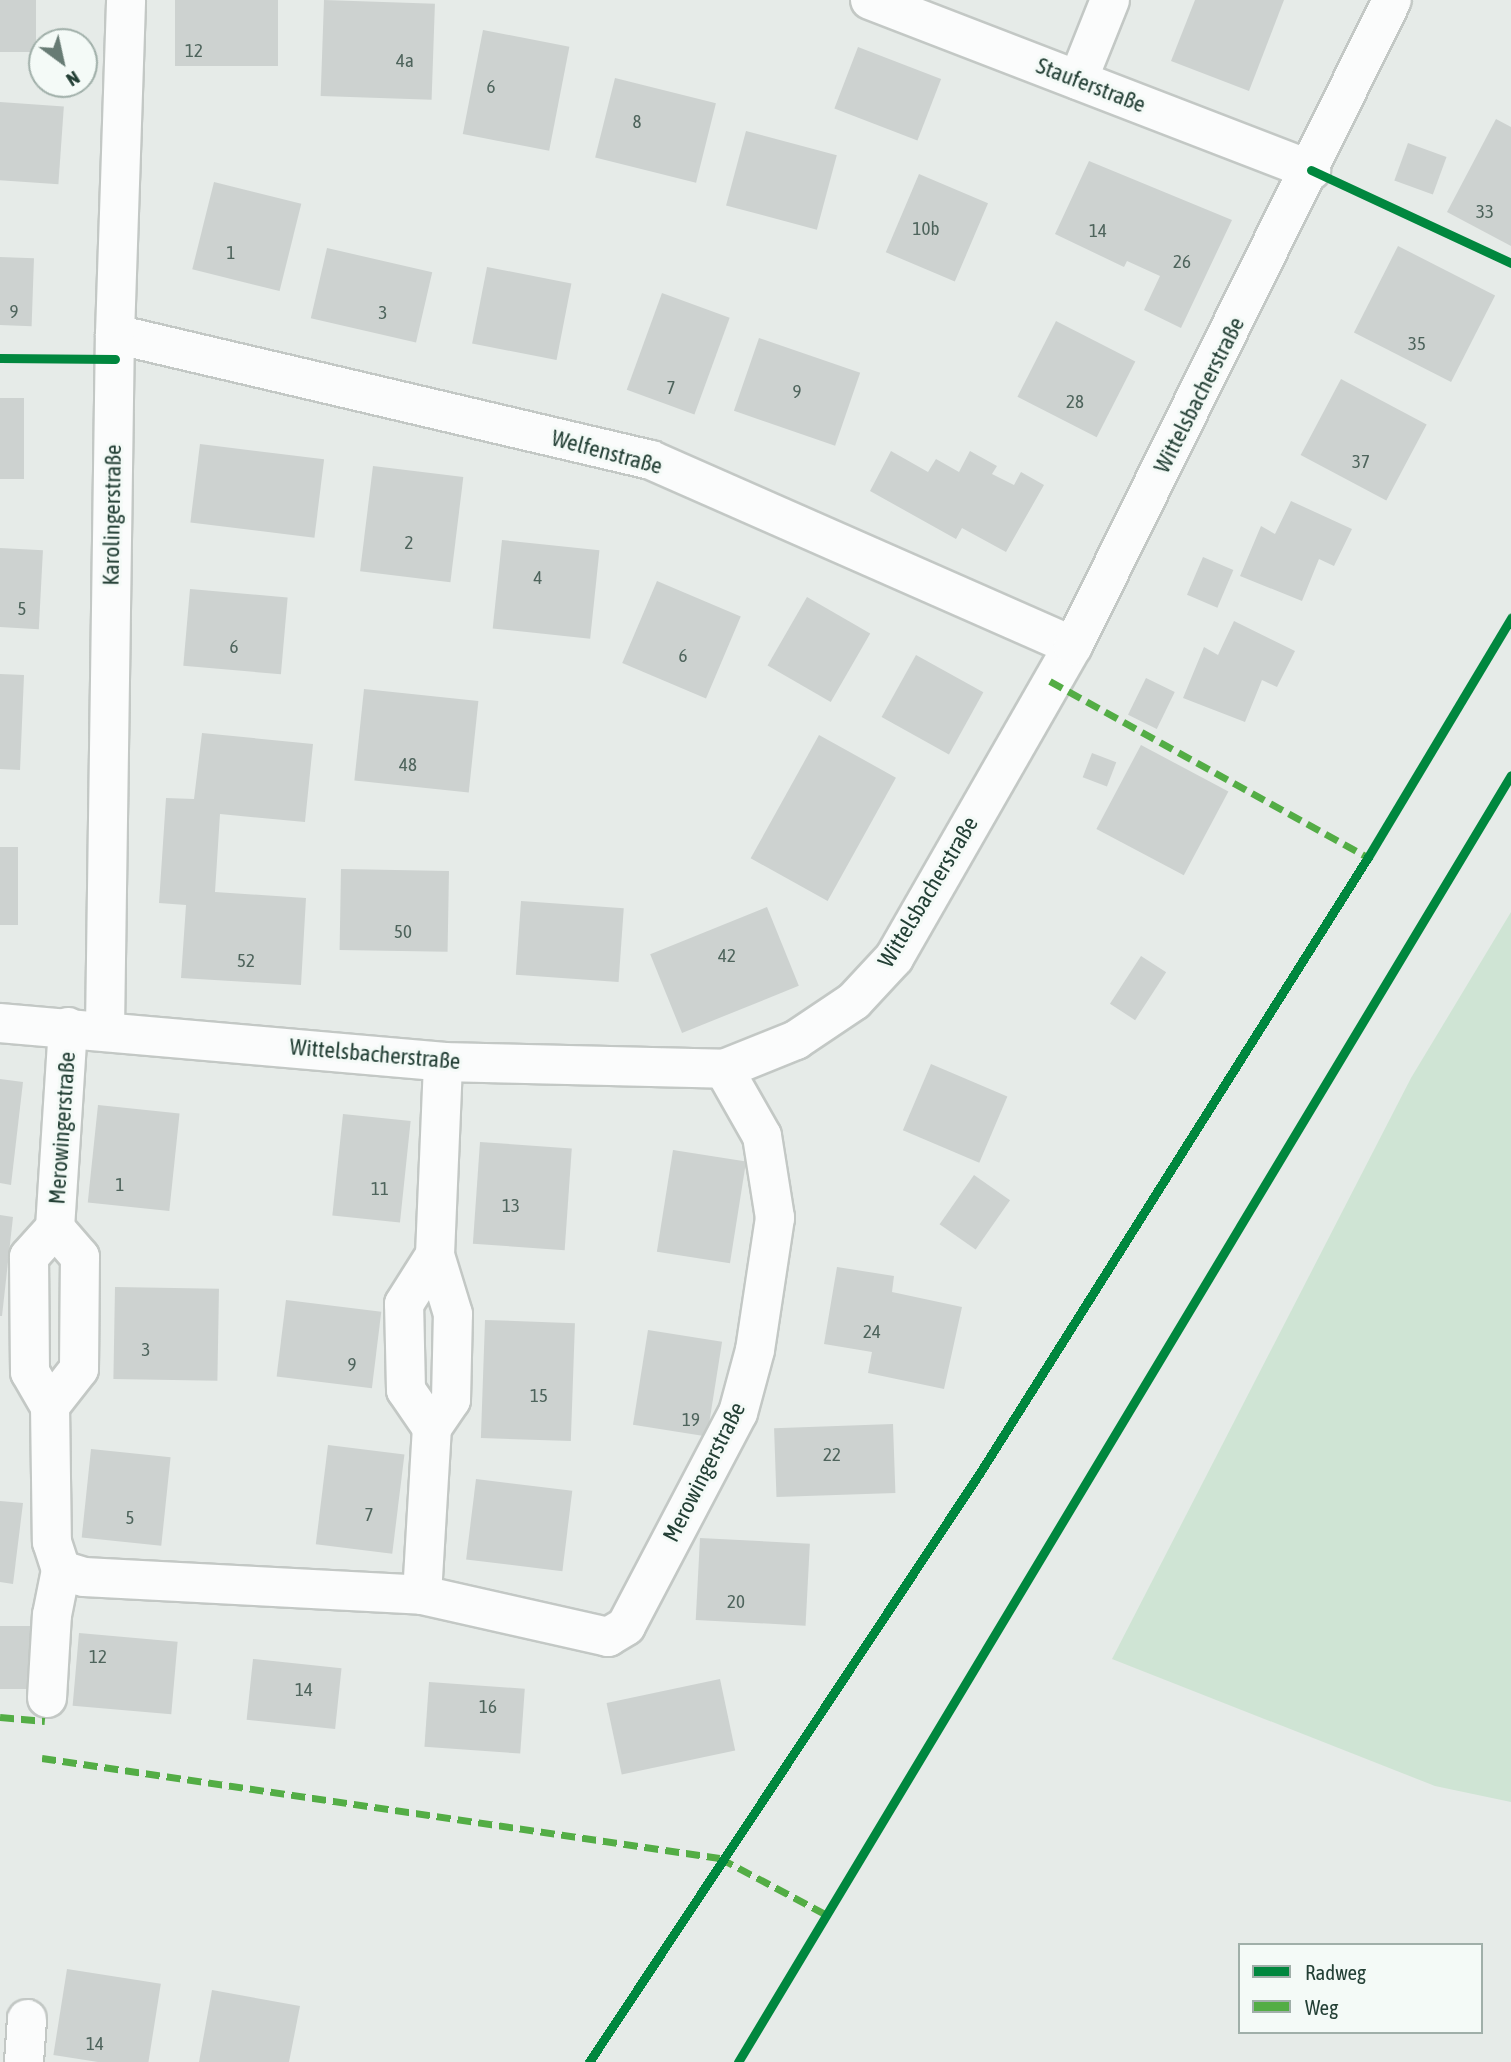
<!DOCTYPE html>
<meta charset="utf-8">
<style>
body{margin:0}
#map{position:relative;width:1511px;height:2062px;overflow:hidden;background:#e6ebe8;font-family:"Asap Condensed",sans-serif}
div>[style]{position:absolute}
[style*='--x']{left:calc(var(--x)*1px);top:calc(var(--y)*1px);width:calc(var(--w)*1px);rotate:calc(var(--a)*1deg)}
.green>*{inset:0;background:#cfe4d4}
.building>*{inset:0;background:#cdd2d0;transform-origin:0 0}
.roads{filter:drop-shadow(2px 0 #c3c8c5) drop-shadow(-2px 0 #c3c8c5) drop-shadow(0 2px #c3c8c5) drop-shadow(0 -2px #c3c8c5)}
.minor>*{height:38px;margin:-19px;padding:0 19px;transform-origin:19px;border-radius:19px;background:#fbfcfc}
.quiet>*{height:7px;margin-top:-3.5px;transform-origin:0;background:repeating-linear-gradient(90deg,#53ad45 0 14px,transparent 0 21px)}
.cycleway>*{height:9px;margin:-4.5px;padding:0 4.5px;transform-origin:4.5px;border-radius:4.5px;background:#00873e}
span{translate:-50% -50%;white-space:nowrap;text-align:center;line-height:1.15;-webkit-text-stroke:6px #f4faf7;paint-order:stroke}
.number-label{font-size:19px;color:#4e645c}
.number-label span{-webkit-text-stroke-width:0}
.street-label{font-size:23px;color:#233f35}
.legend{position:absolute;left:1238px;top:1943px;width:245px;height:91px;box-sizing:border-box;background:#f4faf7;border:2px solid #a0afa9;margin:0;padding:9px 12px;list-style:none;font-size:21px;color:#233f35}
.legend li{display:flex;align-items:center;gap:14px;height:35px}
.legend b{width:35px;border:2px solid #a0afa9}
.north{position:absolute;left:28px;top:28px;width:70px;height:70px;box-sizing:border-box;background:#f4faf7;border:2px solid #a0afa9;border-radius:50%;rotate:147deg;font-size:19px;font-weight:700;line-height:28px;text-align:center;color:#233f35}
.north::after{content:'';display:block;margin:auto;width:24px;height:32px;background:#677b74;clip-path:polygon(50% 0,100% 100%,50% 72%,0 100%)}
</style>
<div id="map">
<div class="green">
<i style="clip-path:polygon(1511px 912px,1511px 1802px,1435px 1786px,1112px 1659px,1411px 1078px)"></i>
</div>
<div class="building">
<i style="left:0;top:0;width:36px;height:52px"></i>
<i style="left:175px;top:0;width:103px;height:66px"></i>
<i style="left:324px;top:0;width:111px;height:96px;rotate:2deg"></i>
<i style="clip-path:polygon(1195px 0,1284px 0,1249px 91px,1171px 61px)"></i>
<i style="left:483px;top:30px;width:88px;height:106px;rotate:11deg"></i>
<i style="left:858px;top:47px;width:89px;height:66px;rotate:21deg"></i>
<i style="left:615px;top:78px;width:104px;height:82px;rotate:14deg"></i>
<i style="left:0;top:102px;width:64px;height:78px;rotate:4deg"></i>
<i style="clip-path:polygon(1496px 119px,1511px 127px,1511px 246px,1447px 212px)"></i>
<i style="left:746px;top:131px;width:94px;height:77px;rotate:15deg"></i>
<i style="left:1408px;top:143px;width:41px;height:40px;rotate:20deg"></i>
<i style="clip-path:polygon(1089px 161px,1232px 220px,1181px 328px,1144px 310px,1160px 276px,1127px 261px,1124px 267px,1055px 234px)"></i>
<i style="left:919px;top:174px;width:75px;height:85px;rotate:23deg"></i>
<i style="left:214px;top:182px;width:90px;height:90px;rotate:14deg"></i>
<i style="left:1398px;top:246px;width:109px;height:97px;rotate:27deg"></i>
<i style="left:327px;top:248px;width:108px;height:72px;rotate:13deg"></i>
<i style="left:0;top:257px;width:34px;height:68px;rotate:2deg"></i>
<i style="left:487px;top:267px;width:86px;height:78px;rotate:11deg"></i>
<i style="left:662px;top:293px;width:72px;height:103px;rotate:20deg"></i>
<i style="left:1056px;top:321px;width:89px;height:85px;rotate:27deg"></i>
<i style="left:759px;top:338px;width:107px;height:77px;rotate:19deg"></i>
<i style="left:1341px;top:379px;width:97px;height:86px;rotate:28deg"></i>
<i style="left:0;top:398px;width:24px;height:81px"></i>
<i style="left:200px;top:444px;width:125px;height:79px;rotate:7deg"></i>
<i style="clip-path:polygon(891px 451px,928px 472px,936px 459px,959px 472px,970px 451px,997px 466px,992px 474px,1014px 485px,1021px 472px,1044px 485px,1006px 552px,962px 528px,956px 539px,870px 491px)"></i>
<i style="left:373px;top:466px;width:91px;height:106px;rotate:7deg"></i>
<i style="clip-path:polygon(1291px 501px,1352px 529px,1334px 566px,1319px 559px,1302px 601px,1240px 576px,1261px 526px,1275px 534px)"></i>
<i style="left:502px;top:540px;width:98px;height:89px;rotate:6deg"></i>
<i style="left:0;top:548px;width:43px;height:79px;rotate:3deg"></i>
<i style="left:1203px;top:557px;width:33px;height:41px;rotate:23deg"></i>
<i style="left:657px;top:581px;width:91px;height:89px;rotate:23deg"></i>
<i style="left:190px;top:589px;width:98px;height:77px;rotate:5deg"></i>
<i style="left:807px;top:597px;width:73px;height:79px;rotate:30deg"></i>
<i style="clip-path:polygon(1234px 621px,1295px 651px,1277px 687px,1262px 680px,1245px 722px,1183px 698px,1204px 647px,1218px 655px)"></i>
<i style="left:916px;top:655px;width:77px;height:71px;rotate:29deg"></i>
<i style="clip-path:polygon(0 674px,24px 675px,20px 770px,0 769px)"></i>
<i style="left:1146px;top:678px;width:32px;height:41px;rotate:26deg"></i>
<i style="left:364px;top:689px;width:115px;height:92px;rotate:6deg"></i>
<i style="clip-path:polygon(202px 733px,313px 744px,305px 822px,220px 814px,215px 892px,306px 898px,301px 985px,181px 978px,186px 905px,159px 903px,166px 798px,194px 799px)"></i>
<i style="left:819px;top:735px;width:88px;height:141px;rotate:29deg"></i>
<i style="left:1141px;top:745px;width:99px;height:95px;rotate:28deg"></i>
<i style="left:1092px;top:753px;width:26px;height:26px;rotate:21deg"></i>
<i style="left:0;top:847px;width:18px;height:78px"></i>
<i style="left:341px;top:869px;width:108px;height:81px;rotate:1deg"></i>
<i style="left:521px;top:901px;width:103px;height:74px;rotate:4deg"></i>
<i style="left:767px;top:907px;width:85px;height:126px;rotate:68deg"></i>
<i style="left:1141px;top:956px;width:30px;height:57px;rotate:33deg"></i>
<i style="left:931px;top:1064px;width:83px;height:72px;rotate:23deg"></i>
<i style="clip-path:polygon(0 1079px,23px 1082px,11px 1185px,0 1183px)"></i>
<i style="left:98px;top:1105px;width:82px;height:98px;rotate:6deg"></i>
<i style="left:343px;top:1114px;width:68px;height:102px;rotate:6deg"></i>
<i style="left:480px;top:1142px;width:92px;height:102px;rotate:4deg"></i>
<i style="left:673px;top:1150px;width:74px;height:103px;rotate:9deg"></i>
<i style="left:974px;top:1175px;width:44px;height:60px;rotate:35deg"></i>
<i style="clip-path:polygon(0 1215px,13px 1217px,2px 1316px,0 1316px)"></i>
<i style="clip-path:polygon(837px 1267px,894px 1276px,892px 1292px,962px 1307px,944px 1389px,868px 1373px,872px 1352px,824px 1344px)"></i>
<i style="left:115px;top:1287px;width:104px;height:92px;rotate:1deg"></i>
<i style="left:286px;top:1300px;width:96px;height:77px;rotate:7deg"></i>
<i style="left:485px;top:1320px;width:90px;height:118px;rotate:2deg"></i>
<i style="left:648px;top:1330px;width:75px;height:96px;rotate:9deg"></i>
<i style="left:893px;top:1424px;width:69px;height:119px;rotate:88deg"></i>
<i style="left:328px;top:1445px;width:77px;height:100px;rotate:7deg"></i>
<i style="left:91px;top:1449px;width:80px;height:89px;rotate:6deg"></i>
<i style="left:476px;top:1479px;width:97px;height:81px;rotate:7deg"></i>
<i style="clip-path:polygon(0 1501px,23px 1503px,13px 1584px,0 1582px)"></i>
<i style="left:700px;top:1538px;width:110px;height:82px;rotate:3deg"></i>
<i style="left:0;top:1626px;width:39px;height:63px"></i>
<i style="left:79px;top:1633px;width:99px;height:73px;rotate:5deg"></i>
<i style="left:253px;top:1659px;width:89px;height:61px;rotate:6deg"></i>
<i style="left:720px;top:1679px;width:73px;height:116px;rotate:78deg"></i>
<i style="left:429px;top:1682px;width:96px;height:65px;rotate:4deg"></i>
<i style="left:67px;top:1969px;width:95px;height:87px;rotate:9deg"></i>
<i style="clip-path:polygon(212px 1990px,300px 2006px,289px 2062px,199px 2062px)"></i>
</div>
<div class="roads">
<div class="minor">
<i style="--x:870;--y:0;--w:473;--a:21.1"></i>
<i style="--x:1078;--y:80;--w:86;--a:-68.2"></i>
<i style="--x:115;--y:334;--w:551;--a:13.23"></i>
<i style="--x:651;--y:460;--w:461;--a:23.8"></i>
<i style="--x:0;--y:1023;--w:445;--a:5"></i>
<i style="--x:443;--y:1062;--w:281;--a:1.4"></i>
<i style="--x:724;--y:1069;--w:78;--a:-21.9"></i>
<i style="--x:796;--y:1040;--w:70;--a:-33.9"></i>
<i style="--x:854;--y:1001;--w:59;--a:-47.1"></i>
<i style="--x:894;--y:958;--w:360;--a:-60.2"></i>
<i style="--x:1073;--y:646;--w:720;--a:-63.72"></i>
<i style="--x:68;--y:1027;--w:201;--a:93.7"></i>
<i style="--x:55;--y:1228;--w:39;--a:132"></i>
<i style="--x:29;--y:1257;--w:115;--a:89.5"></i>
<i style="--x:30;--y:1372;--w:39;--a:60"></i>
<i style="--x:50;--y:1406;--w:136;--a:89.2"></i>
<i style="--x:52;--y:1542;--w:29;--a:72"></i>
<i style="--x:61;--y:1570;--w:24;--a:17"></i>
<i style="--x:84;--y:1577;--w:338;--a:3"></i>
<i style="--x:422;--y:1595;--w:191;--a:12.7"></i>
<i style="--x:608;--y:1637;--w:21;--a:-31"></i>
<i style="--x:626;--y:1626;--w:241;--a:-62.3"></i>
<i style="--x:738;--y:1413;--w:65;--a:-74.9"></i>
<i style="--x:755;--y:1350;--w:134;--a:-81.4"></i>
<i style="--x:775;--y:1218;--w:83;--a:-99"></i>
<i style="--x:762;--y:1136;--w:77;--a:-119.6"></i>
<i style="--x:105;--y:1029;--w:695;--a:-89.18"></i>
<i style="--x:115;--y:334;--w:334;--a:-88.1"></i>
<i style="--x:50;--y:1406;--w:47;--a:-51.9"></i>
<i style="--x:79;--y:1369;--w:112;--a:-89.5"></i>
<i style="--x:80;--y:1257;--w:38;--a:-131"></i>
<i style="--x:432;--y:1428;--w:34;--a:-56"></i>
<i style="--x:451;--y:1400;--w:86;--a:-88.7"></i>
<i style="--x:453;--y:1314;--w:62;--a:-107"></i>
<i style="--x:422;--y:1595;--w:167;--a:-86.6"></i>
<i style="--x:432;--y:1428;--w:46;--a:-124.4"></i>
<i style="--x:406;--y:1390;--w:86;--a:-91.3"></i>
<i style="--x:404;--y:1304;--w:58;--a:-57.7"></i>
<i style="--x:435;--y:1255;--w:193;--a:-87.6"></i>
<i style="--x:47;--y:1698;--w:83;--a:-86.6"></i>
<i style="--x:52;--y:1615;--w:46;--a:-78.7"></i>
<i style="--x:24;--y:2062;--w:43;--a:-86"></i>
</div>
</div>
<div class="quiet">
<i style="--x:1050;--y:681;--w:363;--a:29"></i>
<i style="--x:0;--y:1717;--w:45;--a:5.1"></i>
<i style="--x:42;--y:1758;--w:685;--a:8.39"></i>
<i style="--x:720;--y:1858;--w:121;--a:28"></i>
</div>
<div class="cycleway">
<i style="--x:1311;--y:170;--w:221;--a:24.9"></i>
<i style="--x:0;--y:358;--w:115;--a:0.5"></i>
<i style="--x:589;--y:2062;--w:706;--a:-56.45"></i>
<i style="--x:979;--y:1474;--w:729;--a:-57.77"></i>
<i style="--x:1368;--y:857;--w:279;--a:-59.1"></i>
<i style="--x:738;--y:2062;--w:1501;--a:-59.01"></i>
</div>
<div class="number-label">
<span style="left:194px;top:51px">12</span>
<span style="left:405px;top:61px">4a</span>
<span style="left:491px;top:87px">6</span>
<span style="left:637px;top:122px">8</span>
<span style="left:1485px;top:212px">33</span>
<span style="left:926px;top:229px">10b</span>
<span style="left:1098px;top:231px">14</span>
<span style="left:231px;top:253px">1</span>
<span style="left:1182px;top:262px">26</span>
<span style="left:14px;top:312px">9</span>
<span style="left:383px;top:313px">3</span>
<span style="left:1417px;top:344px">35</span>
<span style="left:671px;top:388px">7</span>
<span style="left:797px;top:392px">9</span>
<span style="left:1075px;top:402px">28</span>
<span style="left:1361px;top:462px">37</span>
<span style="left:409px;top:543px">2</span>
<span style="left:538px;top:578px">4</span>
<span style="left:22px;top:609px">5</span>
<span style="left:234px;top:647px">6</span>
<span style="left:683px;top:656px">6</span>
<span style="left:408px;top:765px">48</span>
<span style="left:403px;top:932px">50</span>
<span style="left:727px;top:956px">42</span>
<span style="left:246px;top:961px">52</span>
<span style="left:120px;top:1185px">1</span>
<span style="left:380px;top:1189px">11</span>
<span style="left:511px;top:1206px">13</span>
<span style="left:872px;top:1332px">24</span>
<span style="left:146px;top:1350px">3</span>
<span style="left:352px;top:1365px">9</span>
<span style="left:539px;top:1396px">15</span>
<span style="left:691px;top:1420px">19</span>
<span style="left:832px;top:1455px">22</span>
<span style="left:369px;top:1515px">7</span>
<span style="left:130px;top:1518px">5</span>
<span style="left:736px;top:1602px">20</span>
<span style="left:98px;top:1657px">12</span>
<span style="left:304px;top:1690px">14</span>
<span style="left:488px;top:1707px">16</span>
<span style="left:95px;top:2044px">14</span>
</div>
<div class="street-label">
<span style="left:1091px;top:85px;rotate:21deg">Stauferstraße</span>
<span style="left:1199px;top:395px;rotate:-63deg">Wittelsbacherstraße</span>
<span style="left:607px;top:452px;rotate:15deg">Welfenstraße</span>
<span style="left:112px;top:515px;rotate:-89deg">Karolingerstraße</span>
<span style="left:928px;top:892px;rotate:-59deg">Wittelsbacherstraße</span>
<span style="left:375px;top:1054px;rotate:5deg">Wittelsbacherstraße</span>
<span style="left:62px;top:1128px;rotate:-86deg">Merowingerstraße</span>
<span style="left:704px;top:1472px;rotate:-63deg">Merowingerstraße</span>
</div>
<ul class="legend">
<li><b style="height:9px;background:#00873e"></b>Radweg</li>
<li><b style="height:9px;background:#53ad45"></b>Weg</li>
</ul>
<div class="north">N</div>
</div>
